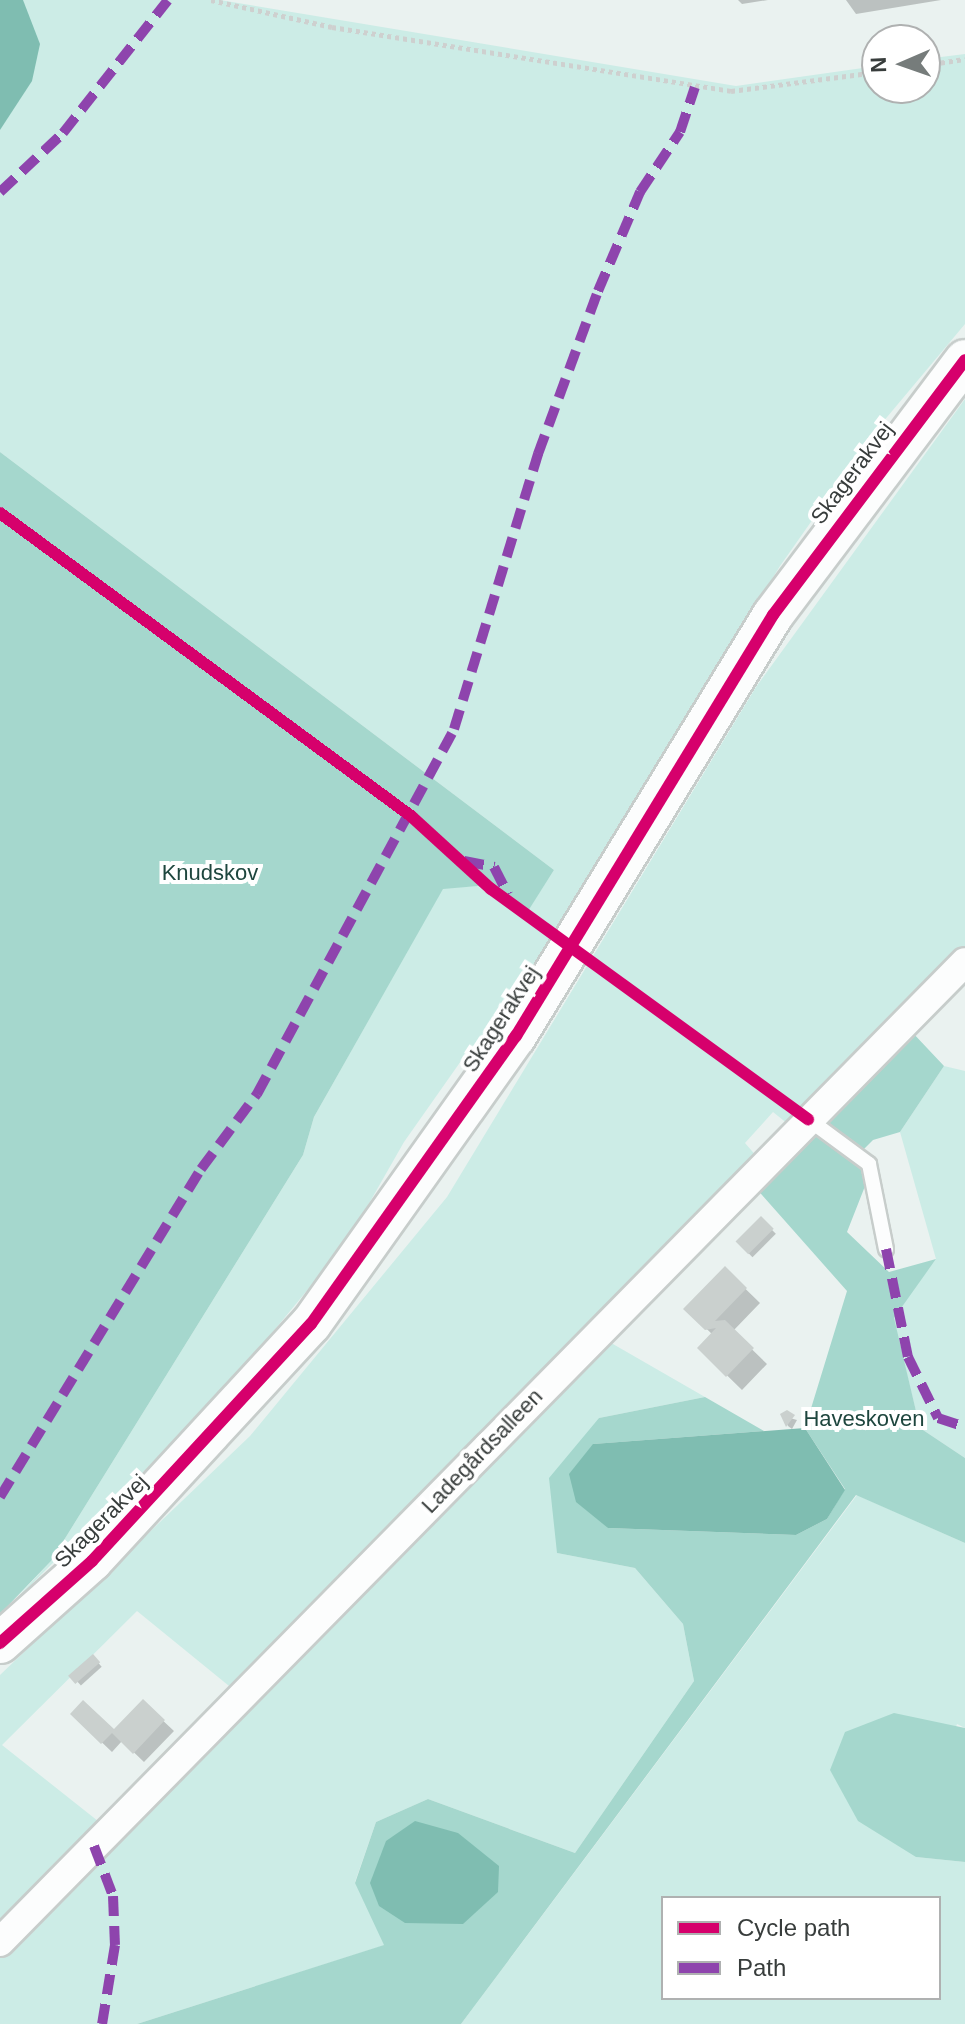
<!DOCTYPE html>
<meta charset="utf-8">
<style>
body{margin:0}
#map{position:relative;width:965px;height:2024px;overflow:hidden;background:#eaf2f0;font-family:Arial,sans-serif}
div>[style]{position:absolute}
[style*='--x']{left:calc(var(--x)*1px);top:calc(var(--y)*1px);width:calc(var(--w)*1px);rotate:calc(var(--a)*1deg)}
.green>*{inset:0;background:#ccece6}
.forest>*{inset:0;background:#a5d7cd}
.water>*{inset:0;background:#7fbdb1}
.shadow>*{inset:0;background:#0003;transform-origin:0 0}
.building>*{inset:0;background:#cad0ce;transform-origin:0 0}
.path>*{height:5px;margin-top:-2.5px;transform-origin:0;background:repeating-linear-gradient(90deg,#ced0cf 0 4px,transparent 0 8px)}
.roads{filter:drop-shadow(2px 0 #c7cdcb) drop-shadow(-2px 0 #c7cdcb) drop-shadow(0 2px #c7cdcb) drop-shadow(0 -2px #c7cdcb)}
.lane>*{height:14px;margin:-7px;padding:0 7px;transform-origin:7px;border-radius:7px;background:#fcfdfd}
.street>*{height:28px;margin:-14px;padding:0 14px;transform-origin:14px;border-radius:14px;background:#fcfdfd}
.secondary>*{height:40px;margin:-20px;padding:0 20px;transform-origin:20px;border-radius:20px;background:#fcfdfd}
.quiet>*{height:10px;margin-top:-5px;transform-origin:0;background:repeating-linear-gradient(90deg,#8e44ad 0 20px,transparent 0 30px)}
.cycleway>*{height:12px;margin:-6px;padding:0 6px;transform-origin:6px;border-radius:6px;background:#d6006c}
span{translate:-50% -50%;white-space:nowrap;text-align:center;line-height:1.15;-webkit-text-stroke:8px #fff;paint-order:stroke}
.street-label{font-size:22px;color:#383d3c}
.park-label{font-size:22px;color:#1e463e}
.legend{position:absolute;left:661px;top:1896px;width:280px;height:104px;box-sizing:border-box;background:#fff;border:2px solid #afb1b1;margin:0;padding:10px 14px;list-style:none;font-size:24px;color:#383d3c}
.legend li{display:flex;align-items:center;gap:16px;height:40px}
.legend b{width:40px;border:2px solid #afb1b1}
.north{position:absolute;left:861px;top:24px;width:80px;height:80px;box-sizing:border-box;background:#fff;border:2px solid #afb1b1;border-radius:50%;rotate:268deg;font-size:22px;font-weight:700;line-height:32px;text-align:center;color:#383d3c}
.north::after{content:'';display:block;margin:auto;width:28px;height:36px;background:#767c7b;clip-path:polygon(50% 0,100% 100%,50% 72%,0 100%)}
</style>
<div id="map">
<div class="green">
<i style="clip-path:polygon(0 0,220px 0,736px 86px,877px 66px,877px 88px,925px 88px,925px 59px,965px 54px,965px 324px,872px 435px,780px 566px,502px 1019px,468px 1051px,404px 1142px,347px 1242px,224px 1391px,0 1616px,51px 1561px,303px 1155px,314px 1117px,443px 888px,477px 886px,523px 918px,554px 870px,0 452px)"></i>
<i style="clip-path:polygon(965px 399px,965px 949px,788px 1124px,773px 1112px,745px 1143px,758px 1158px,234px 1690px,137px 1611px,2px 1745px,103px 1825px,0 1925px,0 1675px,250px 1436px,447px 1197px,756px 687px)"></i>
<i style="clip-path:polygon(944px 1066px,965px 1071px,965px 1458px,920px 1428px,893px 1317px,936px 1259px,900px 1132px)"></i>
<i style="clip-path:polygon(606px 1340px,705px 1397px,599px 1418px,557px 1553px,635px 1568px,683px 1624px,694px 1681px,575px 1853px,428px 1799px,376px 1822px,355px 1882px,385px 1945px,137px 2024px,0 2024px,0 1956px)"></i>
<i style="clip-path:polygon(evenodd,857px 1495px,965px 1543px,965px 1728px,957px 1724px,916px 1857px,965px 1862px,965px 2024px,461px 2024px,857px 1495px,663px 1898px,939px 1898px,939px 1998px,663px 1998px,663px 1898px)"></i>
</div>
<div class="forest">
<i style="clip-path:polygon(0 452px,554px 870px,523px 919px,478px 886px,443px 889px,314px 1117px,303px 1155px,51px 1561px,0 1614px)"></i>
<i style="clip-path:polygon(911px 1031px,944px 1066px,900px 1132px,873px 1140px,853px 1160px,869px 1176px,847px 1232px,889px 1272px,936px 1259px,894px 1318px,920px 1428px,965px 1458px,965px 1543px,856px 1495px,461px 2024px,137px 2024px,384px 1945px,355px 1883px,376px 1822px,428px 1799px,575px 1853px,694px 1681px,683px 1624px,635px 1568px,557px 1553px,549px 1478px,599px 1418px,705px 1397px,764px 1431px,593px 1444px,608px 1528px,796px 1535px,827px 1519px,845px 1489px,805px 1428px,847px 1291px,755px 1187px)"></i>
<i style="clip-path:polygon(894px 1713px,965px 1728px,965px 1862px,916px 1857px,858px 1821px,830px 1770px,845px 1732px)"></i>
</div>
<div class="water">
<i style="clip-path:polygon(0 0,23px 0,40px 44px,32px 81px,0 130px)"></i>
<i style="clip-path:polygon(805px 1428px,845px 1490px,827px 1519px,796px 1535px,608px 1528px,576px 1502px,569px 1474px,593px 1444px)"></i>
<i style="clip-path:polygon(415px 1821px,458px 1833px,499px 1866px,498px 1892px,463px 1924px,405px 1923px,379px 1906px,370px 1883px,386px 1841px)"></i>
</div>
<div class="shadow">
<i style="clip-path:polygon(738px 0,768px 0,742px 4px)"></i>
<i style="clip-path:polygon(846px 0,941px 0,856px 14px)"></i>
<i style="left:761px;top:1219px;width:21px;height:33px;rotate:45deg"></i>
<i style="clip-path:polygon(725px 1269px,760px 1303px,733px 1331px,767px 1364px,742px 1390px,699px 1348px,713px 1335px,686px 1309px)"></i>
<i style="clip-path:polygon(783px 1416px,797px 1420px,792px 1429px,788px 1426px)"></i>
<i style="left:93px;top:1657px;width:13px;height:28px;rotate:48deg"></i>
<i style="clip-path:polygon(143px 1702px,174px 1731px,144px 1762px,122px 1741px,112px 1752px,72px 1714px,114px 1732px)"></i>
</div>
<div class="building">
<i style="left:761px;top:1216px;width:18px;height:36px;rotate:45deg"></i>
<i style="clip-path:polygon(725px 1266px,747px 1288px,715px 1321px,725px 1320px,754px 1348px,726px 1377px,697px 1348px,716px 1328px,705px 1330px,683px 1309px)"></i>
<i style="clip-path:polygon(787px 1410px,795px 1415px,786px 1427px,780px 1414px)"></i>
<i style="left:93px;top:1654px;width:11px;height:33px;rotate:49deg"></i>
<i style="clip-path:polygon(143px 1699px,165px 1720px,133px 1754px,112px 1733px,101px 1744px,70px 1714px,83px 1700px,114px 1729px)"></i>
</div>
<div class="path">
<i style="--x:211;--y:0;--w:124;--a:12.6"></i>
<i style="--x:332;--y:27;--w:404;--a:9.1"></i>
<i style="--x:731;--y:91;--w:147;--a:-7.4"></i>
<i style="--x:925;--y:65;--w:40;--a:-8.5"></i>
</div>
<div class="roads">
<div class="lane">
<i style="--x:808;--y:1119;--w:76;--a:36.4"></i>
<i style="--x:869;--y:1164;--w:87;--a:78.7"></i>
</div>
<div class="street">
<i style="--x:0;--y:1942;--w:1375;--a:-45.44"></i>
</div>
<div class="secondary">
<i style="--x:0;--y:1643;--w:123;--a:-41.7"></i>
<i style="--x:92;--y:1561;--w:323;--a:-47.3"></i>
<i style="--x:311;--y:1324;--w:354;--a:-54.6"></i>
<i style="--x:516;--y:1036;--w:493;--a:-58.6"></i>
<i style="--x:773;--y:615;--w:319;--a:-53"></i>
</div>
</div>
<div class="quiet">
<i style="--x:0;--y:192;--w:86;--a:-43.1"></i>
<i style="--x:63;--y:133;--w:169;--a:-51.7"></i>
<i style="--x:464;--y:861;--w:31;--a:11"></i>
<i style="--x:494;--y:867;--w:31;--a:63"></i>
<i style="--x:886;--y:1249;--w:110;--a:78.5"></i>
<i style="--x:908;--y:1357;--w:68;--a:63.8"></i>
<i style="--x:938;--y:1418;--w:28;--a:18"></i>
<i style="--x:0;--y:1497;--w:385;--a:-58.5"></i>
<i style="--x:201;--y:1169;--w:94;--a:-53.3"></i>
<i style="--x:257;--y:1094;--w:415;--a:-61.6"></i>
<i style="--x:454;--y:729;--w:288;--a:-73"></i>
<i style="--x:538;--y:454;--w:174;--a:-69.8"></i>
<i style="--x:598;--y:291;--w:108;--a:-67"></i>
<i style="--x:640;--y:192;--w:72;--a:-56.3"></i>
<i style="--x:680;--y:132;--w:47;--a:-71.6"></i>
<i style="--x:94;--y:1846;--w:53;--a:69.2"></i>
<i style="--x:113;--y:1896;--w:49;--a:87.7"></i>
<i style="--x:115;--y:1945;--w:80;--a:99.3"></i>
</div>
<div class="cycleway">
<i style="--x:0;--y:513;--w:511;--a:36.4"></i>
<i style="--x:411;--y:816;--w:108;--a:42.4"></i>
<i style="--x:491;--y:889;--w:392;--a:36"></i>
<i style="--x:0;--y:1643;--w:123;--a:-41.7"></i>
<i style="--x:92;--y:1561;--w:323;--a:-47.3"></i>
<i style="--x:311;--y:1324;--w:354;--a:-54.6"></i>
<i style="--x:516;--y:1036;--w:493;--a:-58.6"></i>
<i style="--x:773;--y:615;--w:319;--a:-53"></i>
</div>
<div class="street-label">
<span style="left:852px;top:473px;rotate:-53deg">Skagerakvej</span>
<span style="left:501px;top:1019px;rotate:-57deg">Skagerakvej</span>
<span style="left:482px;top:1451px;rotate:-46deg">Ladegårdsalleen</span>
<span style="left:101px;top:1521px;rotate:-45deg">Skagerakvej</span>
</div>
<div class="park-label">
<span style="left:210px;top:873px">Knudskov</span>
<span style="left:864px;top:1419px">Haveskoven</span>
</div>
<ul class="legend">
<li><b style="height:10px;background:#d6006c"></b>Cycle path</li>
<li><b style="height:10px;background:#8e44ad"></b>Path</li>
</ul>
<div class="north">N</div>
</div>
